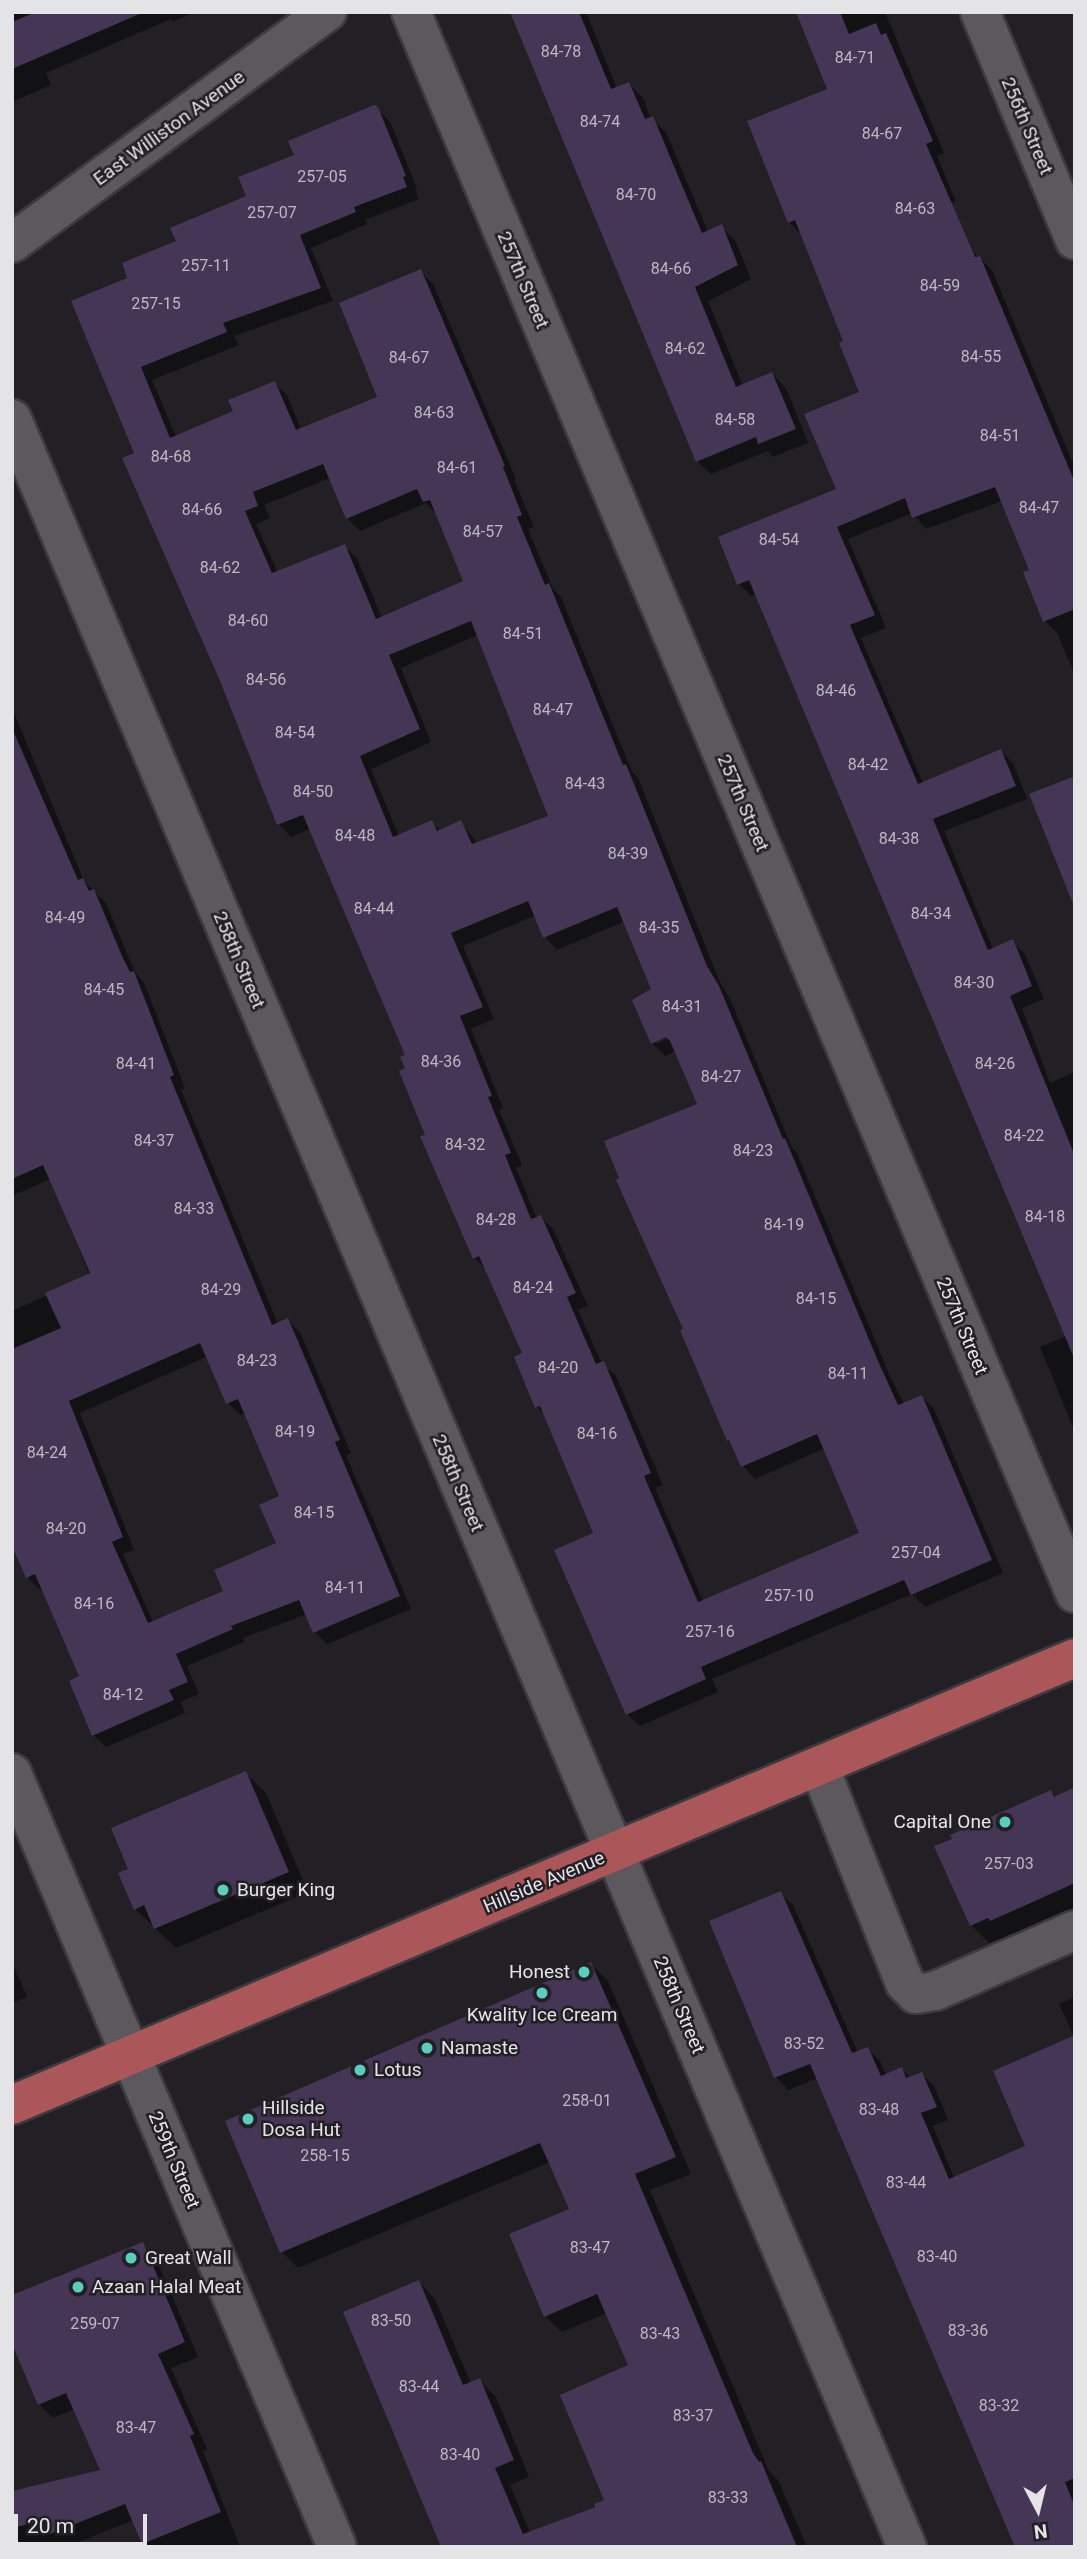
<!DOCTYPE html>
<style>
body{margin:0}
#map{position:relative;width:1087px;height:2559px;overflow:hidden;background:#222025;font-family:Roboto,sans-serif}
div>[style]{position:absolute}
[style*='--x']{left:calc(var(--x)*1px);top:calc(var(--y)*1px);width:calc(var(--w)*1px);rotate:calc(var(--a)*1deg)}
.shadow>*{inset:0;background:#0007}
.building>*{inset:0;background:#443654}
.roads{filter:drop-shadow(2px 0 #3c3a3e) drop-shadow(-2px 0 #3c3a3e) drop-shadow(0 2px #3c3a3e) drop-shadow(0 -2px #3c3a3e)}
.minor>*{height:38px;margin:-19px;padding:0 19px;transform-origin:19px;border-radius:19px;background:#5b585e}
.major>*{height:38px;margin:-19px;padding:0 19px;transform-origin:19px;border-radius:19px;background:#ab575a}
.dots>*{width:19px;height:19px;translate:-50% -50%;box-sizing:border-box;border:4px solid #222025;border-radius:50%}
span{translate:-50% -50%;white-space:nowrap;text-align:center;line-height:1.15;-webkit-text-stroke:5px #222025;paint-order:stroke}
.number-label{font-size:16px;color:#bcb8c2}
.number-label span{-webkit-text-stroke-width:0}
.street-label{font-size:19px;color:#e4e3e6}
.poi-label{font-size:19px;color:#e4e3e6}
.right{translate:-100% -50%;text-align:right}
.left{translate:0 -50%;text-align:left}
.frame{position:absolute;inset:0;border:14px solid #e4e3e6;pointer-events:none}
.north{position:absolute;left:1003px;top:2475px;width:70px;height:70px;-webkit-text-stroke:5px #222025;paint-order:stroke;rotate:173deg;font-size:19px;font-weight:700;line-height:28px;text-align:center;color:#e4e3e6}
.north::after{content:'';display:block;margin:auto;width:24px;height:32px;background:#e4e3e6;clip-path:polygon(50% 0,100% 100%,50% 72%,0 100%)}
.scale{position:absolute;left:14px;top:2514px;width:133px;height:32px;box-sizing:border-box;border:4px solid #e4e3e6;border-top:0;padding-left:9px;font-size:21px;line-height:24px;white-space:nowrap;color:#e4e3e6;-webkit-text-stroke:5px #222025;paint-order:stroke}
</style>
<div id="map">
<div class="shadow">
<i style="clip-path:polygon(12px 12px,195px 12px,173px 22px,171px 19px,46px 73px,51px 85px,12px 102px)"></i>
<i style="clip-path:polygon(511px 12px,586px 12px,617px 89px,629px 84px,643px 98px,651px 119px,666px 132px,708px 232px,721px 227px,735px 240px,751px 279px,708px 301px,743px 386px,772px 374px,786px 388px,808px 443px,773px 457px,768px 451px,711px 474px,697px 461px)"></i>
<i style="clip-path:polygon(797px 12px,885px 12px,944px 153px,937px 156px,956px 201px,898px 226px,970px 249px,992px 270px,1075px 468px,1075px 675px,1057px 633px,1045px 621px,1032px 571px,1002px 501px,926px 529px,912px 513px,848px 539px,886px 628px,861px 638px,923px 783px,1001px 751px,1013px 763px,1027px 799px,944px 831px,993px 949px,1012px 941px,1025px 954px,1044px 999px,1022px 1008px,1050px 1083px,1075px 1072px,1075px 1432px,1040px 1347px,1066px 1336px,756px 594px,751px 596px,739px 584px,838px 490px,861px 392px,845px 342px,802px 235px,789px 222px,829px 90px)"></i>
<i style="clip-path:polygon(evenodd,377px 109px,390px 122px,417px 188px,415px 190px,419px 199px,365px 220px,367px 224px,311px 248px,333px 301px,234px 336px,239px 345px,152px 380px,176px 437px,235px 412px,274px 383px,287px 395px,301px 429px,380px 398px,421px 272px,433px 284px,516px 479px,514px 480px,534px 527px,528px 529px,553px 589px,561px 597px,632px 772px,638px 778px,719px 980px,731px 1001px,792px 1148px,797px 1153px,890px 1376px,904px 1404px,922px 1397px,934px 1409px,1003px 1573px,925px 1607px,912px 1594px,712px 1679px,718px 1692px,640px 1726px,627px 1714px,595px 1534px,546px 1416px,537px 1407px,524px 1354px,488px 1271px,474px 1258px,427px 1136px,407px 1069px,408px 1055px,310px 829px,291px 837px,279px 824px,137px 454px,130px 279px,178px 242px,248px 197px,296px 156px,377px 109px,330px 478px,347px 518px,360px 531px,426px 503px,438px 515px,466px 582px,382px 618px,357px 558px,344px 546px,278px 573px,256px 524px,270px 518px,264px 505px,330px 478px,377px 109px,478px 635px,550px 817px,478px 844px,461px 823px,440px 831px,432px 822px,399px 836px,371px 769px,431px 742px,401px 668px,478px 635px,377px 109px,536px 915px,545px 937px,557px 950px,625px 921px,654px 990px,652px 1043px,665px 1056px,676px 1051px,699px 1105px,686px 1329px,728px 1440px,743px 1466px,755px 1479px,825px 1448px,862px 1534px,703px 1601px,655px 1488px,663px 1485px,616px 1376px,602px 1364px,578px 1310px,588px 1306px,553px 1229px,541px 1217px,537px 1219px,516px 1168px,522px 1165px,499px 1110px,503px 1108px,471px 1029px,494px 1019px,463px 946px,536px 915px,377px 109px,673px 1032px,675px 1035px,656px 1044px,656px 1040px,673px 1032px)"></i>
<i style="clip-path:polygon(evenodd,12px 708px,84px 881px,106px 903px,134px 970px,145px 985px,185px 1088px,181px 1090px,278px 1324px,287px 1320px,300px 1332px,351px 1453px,346px 1455px,411px 1609px,327px 1644px,315px 1632px,307px 1614px,243px 1638px,244px 1642px,187px 1666px,199px 1694px,181px 1702px,185px 1713px,106px 1747px,93px 1735px,82px 1677px,43px 1588px,39px 1589px,27px 1577px,12px 1541px,12px 1311px,90px 1276px,50px 1179px,12px 1196px,12px 708px,208px 1356px,228px 1403px,240px 1415px,246px 1413px,282px 1497px,278px 1544px,225px 1592px,153px 1622px,123px 1554px,134px 1550px,80px 1413px,208px 1356px)"></i>
<i style="clip-path:polygon(245px 1773px,266px 1793px,308px 1892px,176px 1948px,135px 1909px,131px 1870px)"></i>
<i style="clip-path:polygon(1051px 1792px,1056px 1797px,1075px 1795px,1075px 1911px,991px 1945px,971px 1925px)"></i>
<i style="clip-path:polygon(780px 1893px,793px 1905px,858px 2053px,868px 2049px,880px 2061px,886px 2075px,901px 2069px,911px 2078px,922px 2074px,934px 2086px,948px 2120px,933px 2126px,954px 2178px,1027px 2147px,1074px 2037px,1059px 2004px,1075px 1997px,1075px 2547px,1013px 2547px,1015px 2544px,818px 2078px,788px 2090px,776px 2077px)"></i>
<i style="clip-path:polygon(12px 1962px,27px 1997px,12px 2003px)"></i>
<i style="clip-path:polygon(591px 1964px,608px 1981px,691px 2174px,650px 2190px,769px 2471px,778px 2480px,807px 2547px,623px 2547px,630px 2366px,607px 2313px,562px 2332px,545px 2316px,571px 2210px,550px 2162px,298px 2268px,282px 2252px)"></i>
<i style="clip-path:polygon(142px 2244px,156px 2258px,198px 2357px,171px 2368px,207px 2449px,203px 2451px,240px 2547px,145px 2547px,134px 2520px,66px 2547px,12px 2547px,12px 2493px,103px 2471px,75px 2409px,53px 2418px,39px 2404px,17px 2350px,12px 2352px,12px 2297px)"></i>
<i style="clip-path:polygon(419px 2282px,435px 2299px,471px 2384px,479px 2380px,496px 2397px,529px 2477px,510px 2485px,536px 2547px,443px 2547px)"></i>
</div>
<div class="building">
<i style="clip-path:polygon(36px 12px,144px 12px,12px 69px,12px 22px)"></i>
<i style="clip-path:polygon(510px 12px,579px 12px,611px 89px,629px 82px,645px 119px,653px 116px,702px 233px,722px 224px,738px 265px,695px 287px,736px 387px,772px 372px,796px 429px,758px 444px,756px 437px,696px 462px)"></i>
<i style="clip-path:polygon(796px 12px,840px 12px,849px 34px,876px 23px,881px 35px,886px 33px,933px 141px,926px 144px,975px 257px,980px 256px,1075px 483px,1075px 609px,1043px 622px,1023px 572px,1029px 570px,995px 487px,912px 518px,905px 498px,837px 527px,875px 615px,850px 625px,918px 784px,1001px 749px,1016px 786px,933px 819px,988px 950px,1013px 939px,1032px 986px,1010px 996px,1075px 1156px,1074px 1358px,749px 580px,737px 585px,718px 537px,836px 489px,804px 414px,859px 392px,839px 343px,843px 341px,795px 220px,788px 223px,747px 121px,827px 89px)"></i>
<i style="clip-path:polygon(evenodd,374px 105px,378px 107px,406px 176px,403px 177px,407px 187px,354px 207px,356px 212px,300px 235px,321px 288px,223px 323px,227px 332px,141px 367px,170px 438px,233px 411px,228px 400px,275px 381px,296px 430px,377px 397px,339px 303px,421px 269px,505px 466px,503px 467px,522px 515px,517px 517px,545px 585px,549px 583px,623px 765px,626px 764px,707px 966px,719px 986px,783px 1139px,785px 1138px,878px 1361px,898px 1405px,922px 1395px,992px 1560px,911px 1595px,904px 1580px,701px 1667px,706px 1679px,626px 1715px,554px 1550px,593px 1533px,540px 1406px,535px 1408px,514px 1357px,522px 1353px,479px 1256px,473px 1259px,420px 1136px,425px 1135px,399px 1071px,405px 1068px,400px 1057px,405px 1055px,303px 815px,277px 825px,220px 681px,122px 458px,134px 453px,71px 301px,127px 278px,122px 263px,176px 241px,170px 228px,246px 196px,238px 177px,294px 155px,288px 141px,374px 105px,323px 464px,346px 519px,417px 489px,423px 502px,430px 500px,463px 581px,376px 619px,345px 544px,272px 573px,245px 511px,258px 506px,253px 492px,323px 464px,374px 105px,471px 621px,548px 816px,472px 844px,461px 820px,437px 831px,432px 820px,393px 837px,360px 756px,420px 729px,389px 655px,471px 621px,374px 105px,528px 901px,543px 938px,617px 907px,651px 989px,632px 1000px,651px 1044px,666px 1037px,670px 1041px,697px 1104px,604px 1141px,619px 1178px,616px 1180px,683px 1329px,680px 1330px,727px 1441px,729px 1440px,741px 1467px,817px 1434px,859px 1533px,698px 1602px,644px 1476px,651px 1473px,604px 1361px,596px 1364px,567px 1297px,576px 1293px,541px 1215px,531px 1219px,505px 1155px,511px 1153px,488px 1097px,492px 1096px,460px 1016px,483px 1007px,451px 933px,528px 901px)"></i>
<i style="clip-path:polygon(evenodd,12px 728px,78px 880px,83px 878px,89px 891px,94px 889px,122px 956px,130px 972px,134px 971px,174px 1075px,170px 1077px,272px 1325px,288px 1318px,340px 1440px,335px 1442px,400px 1596px,313px 1633px,299px 1600px,231px 1626px,233px 1629px,176px 1654px,188px 1682px,169px 1690px,174px 1700px,92px 1736px,69px 1681px,79px 1676px,35px 1574px,26px 1578px,12px 1546px,12px 1349px,61px 1328px,45px 1293px,90px 1273px,43px 1165px,12px 1179px,12px 728px,200px 1343px,226px 1404px,238px 1399px,279px 1496px,259px 1505px,276px 1543px,214px 1570px,223px 1591px,148px 1623px,112px 1542px,123px 1537px,69px 1401px,200px 1343px)"></i>
<i style="clip-path:polygon(1075px 776px,1075px 904px,1073px 904px,1029px 794px)"></i>
<i style="clip-path:polygon(246px 1771px,289px 1872px,154px 1929px,144px 1905px,134px 1910px,118px 1873px,128px 1869px,111px 1828px)"></i>
<i style="clip-path:polygon(1075px 1787px,1075px 1883px,990px 1921px,988px 1918px,970px 1926px,934px 1846px,952px 1839px,950px 1835px,1051px 1790px,1054px 1797px)"></i>
<i style="clip-path:polygon(781px 1891px,852px 2053px,868px 2047px,881px 2076px,902px 2067px,906px 2078px,922px 2072px,937px 2107px,921px 2113px,949px 2179px,1025px 2146px,993px 2071px,1075px 2035px,1075px 2478px,1065px 2482px,1075px 2507px,1075px 2547px,1015px 2547px,810px 2064px,774px 2078px,709px 1921px)"></i>
<i style="clip-path:polygon(591px 1962px,676px 2157px,635px 2174px,753px 2453px,759px 2462px,761px 2461px,797px 2547px,441px 2547px,343px 2312px,419px 2280px,463px 2385px,480px 2378px,514px 2460px,495px 2468px,523px 2534px,596px 2507px,594px 2504px,604px 2500px,560px 2395px,628px 2365px,597px 2294px,544px 2317px,509px 2234px,569px 2209px,540px 2143px,280px 2253px,225px 2121px)"></i>
<i style="clip-path:polygon(143px 2242px,185px 2342px,158px 2354px,194px 2434px,190px 2436px,221px 2512px,142px 2544px,125px 2504px,50px 2534px,45px 2520px,12px 2528px,12px 2491px,100px 2470px,66px 2393px,38px 2405px,12px 2344px,12px 2295px)"></i>
</div>
<div class="roads">
<div class="minor">
<i style="--x:411;--y:12;--w:1715;--a:67.22"></i>
<i style="--x:980;--y:12;--w:247;--a:67.4"></i>
<i style="--x:12;--y:243;--w:391;--a:-36.3"></i>
<i style="--x:12;--y:419;--w:2309;--a:67.19"></i>
<i style="--x:819;--y:1766;--w:233;--a:68.4"></i>
<i style="--x:905;--y:1983;--w:16;--a:45"></i>
<i style="--x:916;--y:1994;--w:19;--a:-9"></i>
<i style="--x:935;--y:1991;--w:153;--a:-23.5"></i>
<i style="--x:12;--y:1773;--w:839;--a:67.22"></i>
</div>
<div class="major">
<i style="--x:12;--y:2105;--w:1153;--a:-22.81"></i>
</div>
</div>
<div class="dots">
<i style="left:1005px;top:1822px;background:#5acebc"></i>
<i style="left:223px;top:1890px;background:#5acebc"></i>
<i style="left:584px;top:1972px;background:#5acebc"></i>
<i style="left:542px;top:1993px;background:#5acebc"></i>
<i style="left:427px;top:2048px;background:#5acebc"></i>
<i style="left:360px;top:2070px;background:#5acebc"></i>
<i style="left:248px;top:2119px;background:#5acebc"></i>
<i style="left:131px;top:2258px;background:#5acebc"></i>
<i style="left:78px;top:2287px;background:#5acebc"></i>
</div>
<div class="number-label">
<span style="left:561px;top:52px">84-78</span>
<span style="left:855px;top:58px">84-71</span>
<span style="left:600px;top:122px">84-74</span>
<span style="left:882px;top:134px">84-67</span>
<span style="left:322px;top:177px">257-05</span>
<span style="left:636px;top:195px">84-70</span>
<span style="left:915px;top:209px">84-63</span>
<span style="left:272px;top:213px">257-07</span>
<span style="left:206px;top:266px">257-11</span>
<span style="left:671px;top:269px">84-66</span>
<span style="left:940px;top:286px">84-59</span>
<span style="left:156px;top:304px">257-15</span>
<span style="left:685px;top:349px">84-62</span>
<span style="left:981px;top:357px">84-55</span>
<span style="left:409px;top:358px">84-67</span>
<span style="left:434px;top:413px">84-63</span>
<span style="left:735px;top:420px">84-58</span>
<span style="left:1000px;top:436px">84-51</span>
<span style="left:171px;top:457px">84-68</span>
<span style="left:457px;top:468px">84-61</span>
<span style="left:1039px;top:508px">84-47</span>
<span style="left:202px;top:510px">84-66</span>
<span style="left:483px;top:532px">84-57</span>
<span style="left:779px;top:540px">84-54</span>
<span style="left:220px;top:568px">84-62</span>
<span style="left:248px;top:621px">84-60</span>
<span style="left:523px;top:634px">84-51</span>
<span style="left:266px;top:680px">84-56</span>
<span style="left:836px;top:691px">84-46</span>
<span style="left:553px;top:710px">84-47</span>
<span style="left:295px;top:733px">84-54</span>
<span style="left:868px;top:765px">84-42</span>
<span style="left:585px;top:784px">84-43</span>
<span style="left:313px;top:792px">84-50</span>
<span style="left:355px;top:836px">84-48</span>
<span style="left:899px;top:839px">84-38</span>
<span style="left:628px;top:854px">84-39</span>
<span style="left:374px;top:909px">84-44</span>
<span style="left:931px;top:914px">84-34</span>
<span style="left:65px;top:918px">84-49</span>
<span style="left:659px;top:928px">84-35</span>
<span style="left:974px;top:983px">84-30</span>
<span style="left:104px;top:990px">84-45</span>
<span style="left:682px;top:1007px">84-31</span>
<span style="left:441px;top:1062px">84-36</span>
<span style="left:136px;top:1064px">84-41</span>
<span style="left:995px;top:1064px">84-26</span>
<span style="left:721px;top:1077px">84-27</span>
<span style="left:1024px;top:1136px">84-22</span>
<span style="left:154px;top:1141px">84-37</span>
<span style="left:465px;top:1145px">84-32</span>
<span style="left:753px;top:1151px">84-23</span>
<span style="left:194px;top:1209px">84-33</span>
<span style="left:1045px;top:1217px">84-18</span>
<span style="left:496px;top:1220px">84-28</span>
<span style="left:784px;top:1225px">84-19</span>
<span style="left:533px;top:1288px">84-24</span>
<span style="left:221px;top:1290px">84-29</span>
<span style="left:816px;top:1299px">84-15</span>
<span style="left:257px;top:1361px">84-23</span>
<span style="left:558px;top:1368px">84-20</span>
<span style="left:848px;top:1374px">84-11</span>
<span style="left:295px;top:1432px">84-19</span>
<span style="left:597px;top:1434px">84-16</span>
<span style="left:47px;top:1453px">84-24</span>
<span style="left:314px;top:1513px">84-15</span>
<span style="left:66px;top:1529px">84-20</span>
<span style="left:916px;top:1553px">257-04</span>
<span style="left:345px;top:1588px">84-11</span>
<span style="left:789px;top:1596px">257-10</span>
<span style="left:94px;top:1604px">84-16</span>
<span style="left:710px;top:1632px">257-16</span>
<span style="left:123px;top:1695px">84-12</span>
<span style="left:1009px;top:1864px">257-03</span>
<span style="left:804px;top:2044px">83-52</span>
<span style="left:587px;top:2101px">258-01</span>
<span style="left:879px;top:2110px">83-48</span>
<span style="left:325px;top:2156px">258-15</span>
<span style="left:906px;top:2183px">83-44</span>
<span style="left:590px;top:2248px">83-47</span>
<span style="left:937px;top:2257px">83-40</span>
<span style="left:391px;top:2321px">83-50</span>
<span style="left:95px;top:2324px">259-07</span>
<span style="left:968px;top:2331px">83-36</span>
<span style="left:660px;top:2334px">83-43</span>
<span style="left:419px;top:2387px">83-44</span>
<span style="left:999px;top:2406px">83-32</span>
<span style="left:693px;top:2416px">83-37</span>
<span style="left:136px;top:2428px">83-47</span>
<span style="left:460px;top:2455px">83-40</span>
<span style="left:728px;top:2498px">83-33</span>
</div>
<div class="street-label">
<span style="left:1027px;top:126px;rotate:67deg">256th Street</span>
<span style="left:169px;top:128px;rotate:-36deg">East Williston Avenue</span>
<span style="left:523px;top:280px;rotate:67deg">257th Street</span>
<span style="left:743px;top:803px;rotate:67deg">257th Street</span>
<span style="left:239px;top:960px;rotate:67deg">258th Street</span>
<span style="left:962px;top:1326px;rotate:67deg">257th Street</span>
<span style="left:458px;top:1483px;rotate:67deg">258th Street</span>
<span style="left:544px;top:1882px;rotate:-23deg">Hillside Avenue</span>
<span style="left:679px;top:2005px;rotate:67deg">258th Street</span>
<span style="left:174px;top:2160px;rotate:67deg">259th Street</span>
</div>
<div class="poi-label">
<span class="right" style="left:991px;top:1822px">Capital One</span>
<span class="left" style="left:237px;top:1890px">Burger King</span>
<span class="right" style="left:570px;top:1972px">Honest</span>
<span style="left:542px;top:2015px">Kwality Ice Cream</span>
<span class="left" style="left:441px;top:2048px">Namaste</span>
<span class="left" style="left:374px;top:2070px">Lotus</span>
<span class="left" style="left:262px;top:2119px">Hillside<br>Dosa Hut</span>
<span class="left" style="left:145px;top:2258px">Great Wall</span>
<span class="left" style="left:92px;top:2287px">Azaan Halal Meat</span>
</div>
<div class="frame"></div>
<div class="north">N</div>
<div class="scale">20 m</div>
</div>
